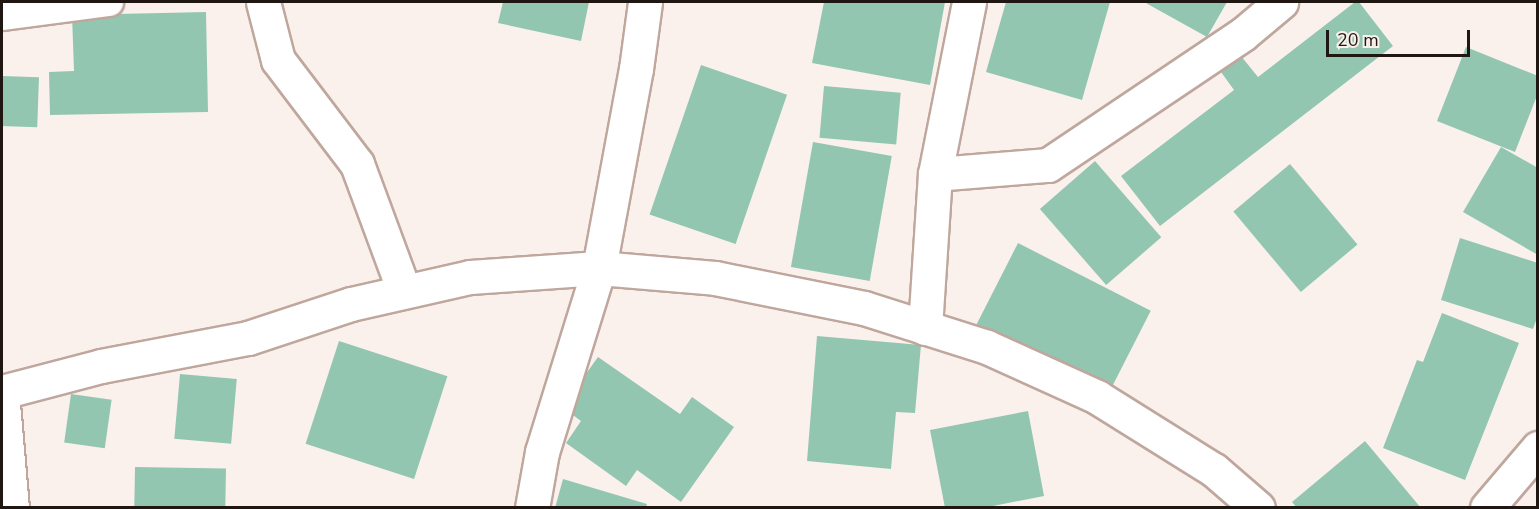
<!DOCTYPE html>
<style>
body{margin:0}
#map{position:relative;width:1539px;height:509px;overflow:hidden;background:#fbf1ec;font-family:"Nunito Sans",sans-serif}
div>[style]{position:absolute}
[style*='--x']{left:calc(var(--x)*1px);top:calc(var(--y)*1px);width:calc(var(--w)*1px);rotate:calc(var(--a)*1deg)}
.building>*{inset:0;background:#92c6b1;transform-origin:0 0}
.roads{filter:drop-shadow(2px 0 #bfa79d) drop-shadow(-2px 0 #bfa79d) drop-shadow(0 2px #bfa79d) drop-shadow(0 -2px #bfa79d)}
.service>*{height:27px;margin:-13.5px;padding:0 13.5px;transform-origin:13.5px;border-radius:13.5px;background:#fff}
.minor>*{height:33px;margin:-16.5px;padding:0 16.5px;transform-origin:16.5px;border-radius:16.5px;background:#fff}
span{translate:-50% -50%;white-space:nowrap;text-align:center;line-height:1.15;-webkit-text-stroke:4.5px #fbf1ec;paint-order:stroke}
.frame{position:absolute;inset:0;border:3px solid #201713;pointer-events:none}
.scale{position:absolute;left:1326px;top:30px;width:144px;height:27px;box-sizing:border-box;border:3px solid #201713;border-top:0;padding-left:8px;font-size:18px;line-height:21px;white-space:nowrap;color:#201713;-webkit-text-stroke:4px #fbf1ec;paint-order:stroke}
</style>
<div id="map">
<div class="building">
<i style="clip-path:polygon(503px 2px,589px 2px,581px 41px,498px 23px)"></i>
<i style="clip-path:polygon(824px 2px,945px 2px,930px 85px,812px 63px)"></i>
<i style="clip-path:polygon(1006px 2px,1110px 2px,1082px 100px,986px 72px)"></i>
<i style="clip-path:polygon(1144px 2px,1227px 2px,1207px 37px)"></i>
<i style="clip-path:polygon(1355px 2px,1359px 2px,1393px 46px,1160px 226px,1121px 176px,1234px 90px,1221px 72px,1241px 56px,1258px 77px)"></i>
<i style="clip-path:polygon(206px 12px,208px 112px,50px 115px,49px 72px,74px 71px,72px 15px)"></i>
<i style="clip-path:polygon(1466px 47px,1538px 76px,1538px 93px,1515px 152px,1437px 121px)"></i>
<i style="left:701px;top:65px;width:91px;height:158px;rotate:19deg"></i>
<i style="left:2px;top:76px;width:37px;height:50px;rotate:2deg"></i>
<i style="left:824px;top:86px;width:77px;height:52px;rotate:5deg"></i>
<i style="left:813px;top:142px;width:80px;height:127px;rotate:10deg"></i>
<i style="clip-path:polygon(1501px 147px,1538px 168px,1538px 255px,1463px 212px)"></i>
<i style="left:1095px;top:161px;width:101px;height:73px;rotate:49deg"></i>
<i style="left:1290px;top:164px;width:105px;height:74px;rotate:50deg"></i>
<i style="clip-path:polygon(1460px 238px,1538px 263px,1538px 315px,1533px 329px,1441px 300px)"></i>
<i style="left:1018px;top:243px;width:149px;height:94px;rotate:27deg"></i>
<i style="clip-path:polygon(1442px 313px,1519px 343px,1465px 480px,1383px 448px,1417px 360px,1423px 362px)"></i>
<i style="clip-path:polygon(817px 336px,921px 345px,915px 413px,896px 412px,891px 469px,807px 461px)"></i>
<i style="left:339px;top:341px;width:114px;height:108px;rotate:18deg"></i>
<i style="clip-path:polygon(598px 357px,680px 414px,692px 397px,734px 427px,681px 502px,637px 470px,626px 486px,566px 443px,581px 421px,562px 407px)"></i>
<i style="left:180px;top:374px;width:57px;height:65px;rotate:5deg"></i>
<i style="left:71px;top:394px;width:41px;height:49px;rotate:8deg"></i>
<i style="clip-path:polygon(1028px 411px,1044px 496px,983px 508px,945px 508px,930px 430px)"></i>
<i style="clip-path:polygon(1365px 441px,1421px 508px,1297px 508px,1292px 502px)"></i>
<i style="left:135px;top:467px;width:91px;height:41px;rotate:1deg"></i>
<i style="clip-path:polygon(563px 479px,647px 504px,646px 508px,555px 508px)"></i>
</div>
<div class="roads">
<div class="service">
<i style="--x:2;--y:16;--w:108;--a:-7.5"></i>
</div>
<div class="minor">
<i style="--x:263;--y:2;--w:60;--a:75.5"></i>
<i style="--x:278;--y:60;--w:131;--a:52.8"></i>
<i style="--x:357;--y:164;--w:135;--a:69.7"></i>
<i style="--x:935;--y:174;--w:113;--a:-4.6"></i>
<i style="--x:1048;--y:165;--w:235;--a:-33.9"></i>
<i style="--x:1243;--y:34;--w:50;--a:-40.1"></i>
<i style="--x:925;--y:328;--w:154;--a:-86.3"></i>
<i style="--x:935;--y:174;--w:175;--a:-78.8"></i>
<i style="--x:2;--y:392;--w:102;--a:-14.7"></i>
<i style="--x:101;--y:366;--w:150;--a:-10.8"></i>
<i style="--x:248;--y:338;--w:108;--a:-18.3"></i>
<i style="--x:351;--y:304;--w:122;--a:-12.8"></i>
<i style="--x:470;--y:277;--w:129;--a:-4"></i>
<i style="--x:599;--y:268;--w:116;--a:4.9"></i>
<i style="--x:715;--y:278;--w:152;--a:11.4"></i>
<i style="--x:864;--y:308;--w:129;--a:17.6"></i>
<i style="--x:987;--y:347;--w:121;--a:24.4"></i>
<i style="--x:1097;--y:397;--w:138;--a:32"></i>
<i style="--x:1214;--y:470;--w:58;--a:40.8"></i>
<i style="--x:2;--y:392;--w:116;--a:85.1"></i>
<i style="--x:532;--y:508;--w:57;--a:-79.9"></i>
<i style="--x:542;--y:452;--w:193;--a:-72.8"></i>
<i style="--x:599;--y:268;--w:202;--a:-79.5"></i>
<i style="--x:636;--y:69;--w:68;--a:-82.3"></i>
<i style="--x:1487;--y:508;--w:79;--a:-49.6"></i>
</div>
</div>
<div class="frame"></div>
<div class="scale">20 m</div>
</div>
